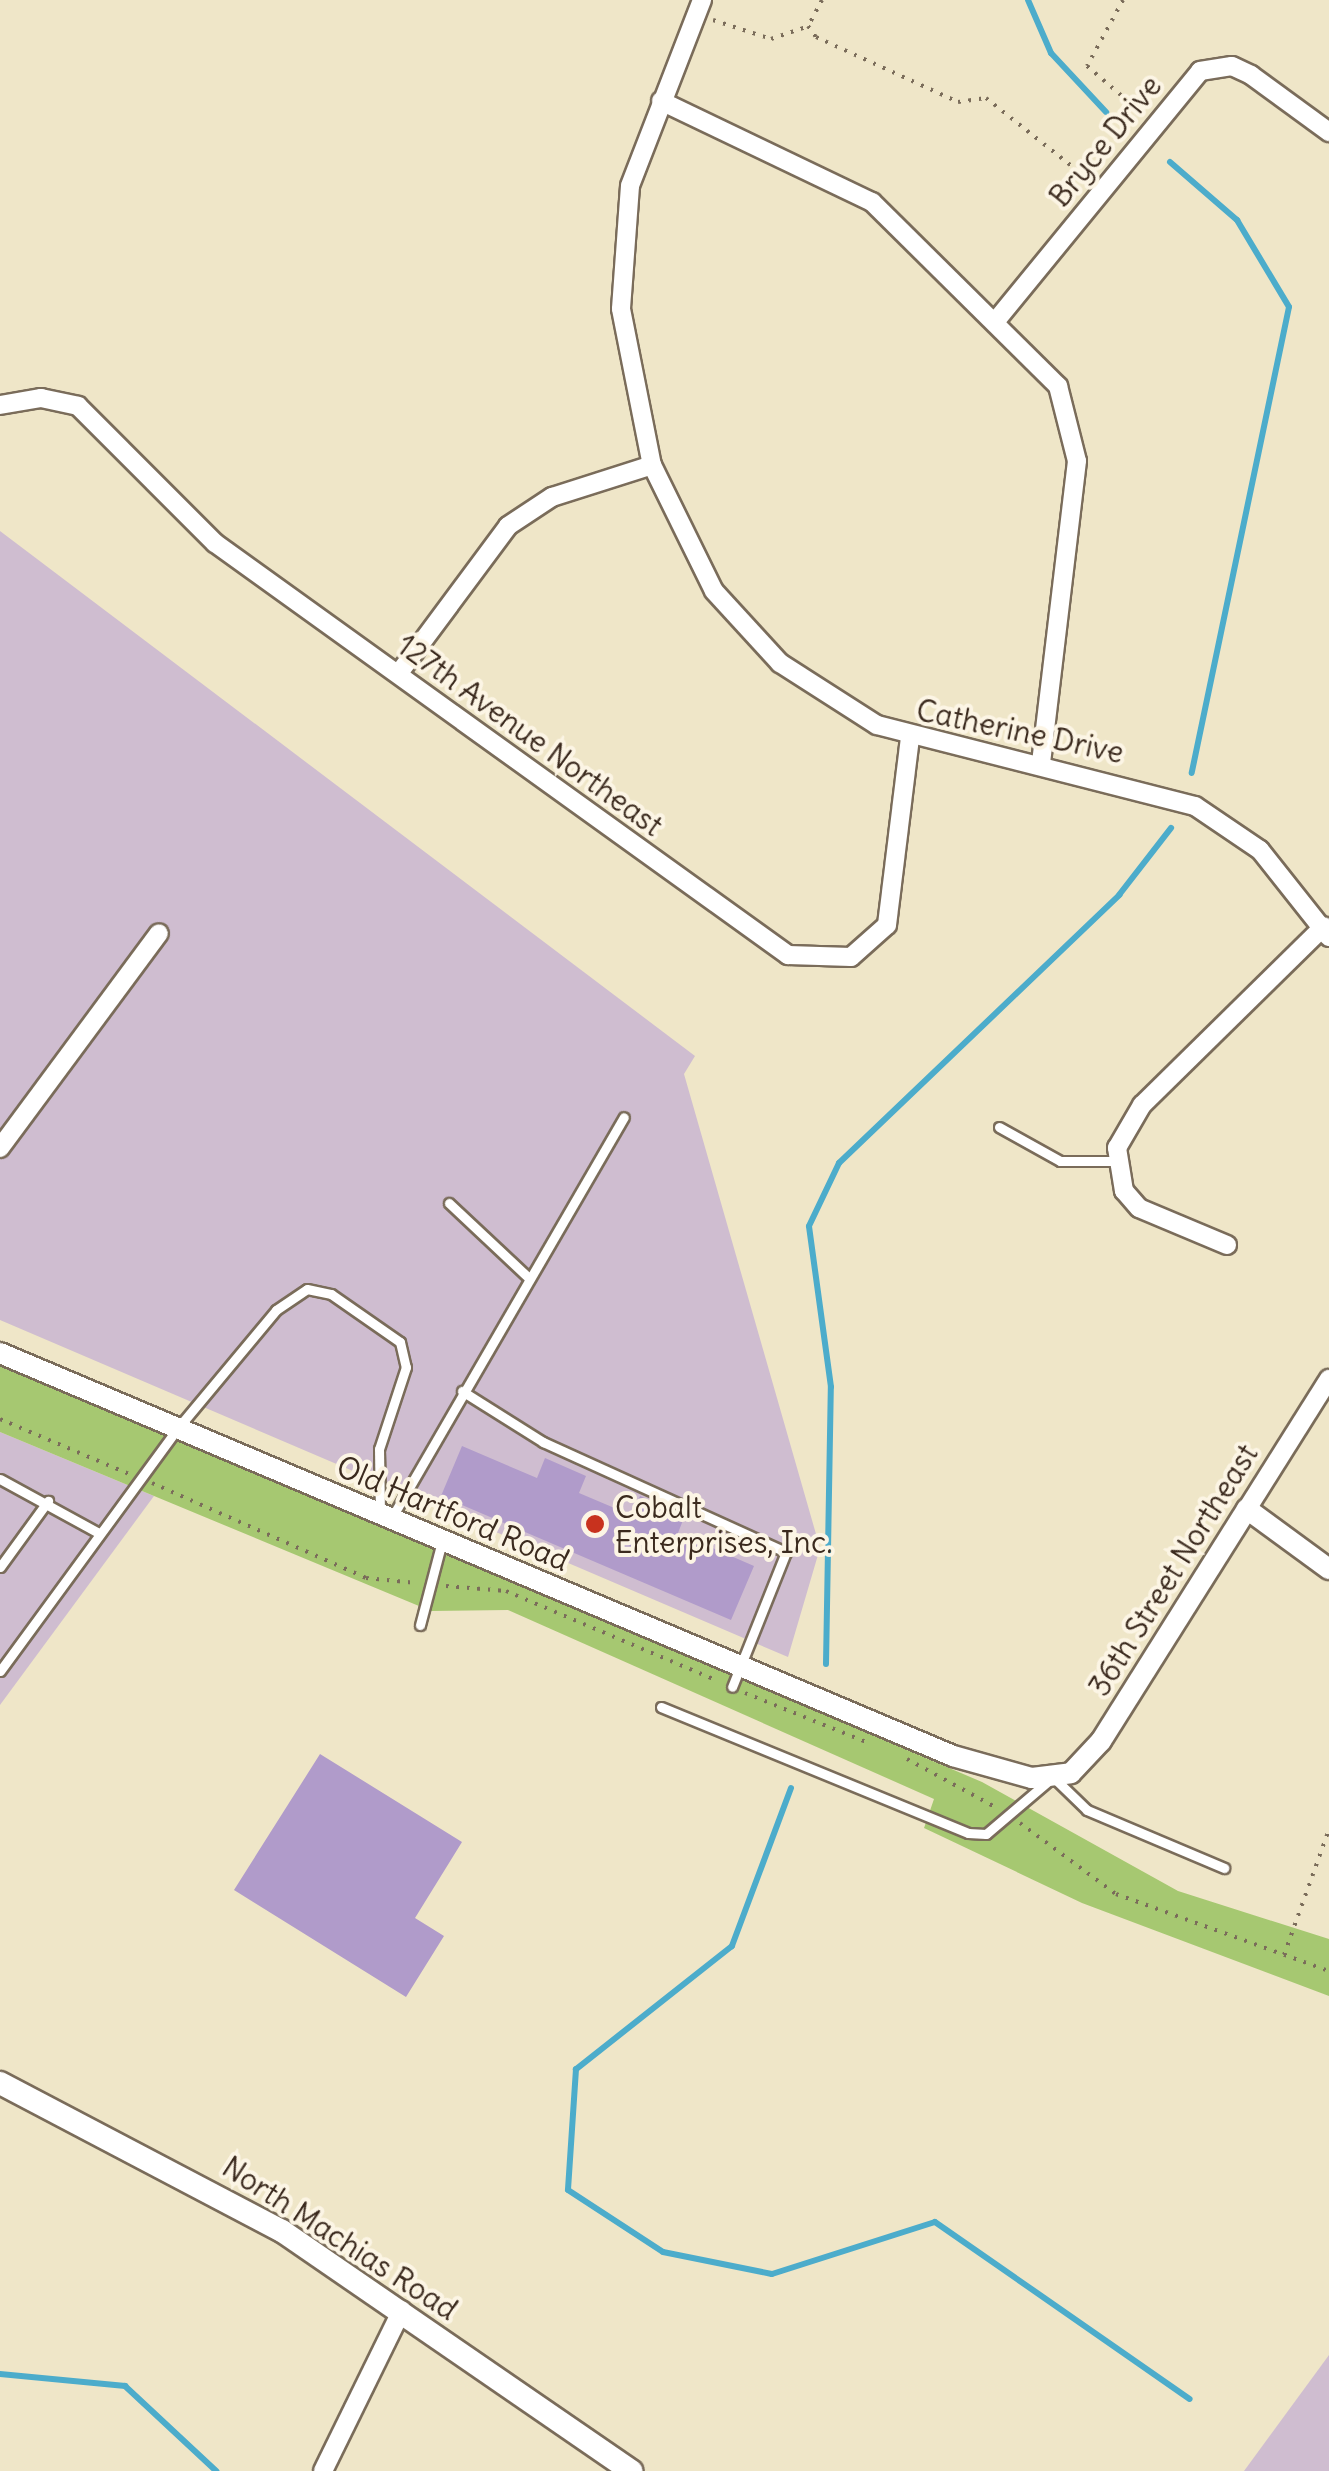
<!DOCTYPE html>
<style>
body{margin:0}
#map{position:relative;width:1329px;height:2471px;overflow:hidden;background:#efe6c8;font-family:Delius,sans-serif}
div>[style]{position:absolute}
[style*='--x']{left:calc(var(--x)*1px);top:calc(var(--y)*1px);width:calc(var(--w)*1px);rotate:calc(var(--a)*1deg)}
.industrial>*{inset:0;background:#cfbdd0}
.green>*{inset:0;background:#a6c871}
.stream>*{height:6px;margin:-3px;padding:0 3px;transform-origin:3px;border-radius:3px;background:#4caccb}
.building>*{inset:0;background:#b09bca}
.path>*{height:4px;margin-top:-2px;transform-origin:0;background:repeating-linear-gradient(90deg,#7a6c5a 0 2.5px,transparent 0 10.5px)}
.roads{filter:drop-shadow(2px 0 #7a6c5a) drop-shadow(-2px 0 #7a6c5a) drop-shadow(0 2px #7a6c5a) drop-shadow(0 -2px #7a6c5a)}
.service>*{height:9px;margin:-4.5px;padding:0 4.5px;transform-origin:4.5px;border-radius:4.5px;background:#fff}
.minor>*{height:18px;margin:-9px;padding:0 9px;transform-origin:9px;border-radius:9px;background:#fff}
.tertiary>*{height:20px;margin:-10px;padding:0 10px;transform-origin:10px;border-radius:10px;background:#fff}
.secondary>*{height:22px;margin:-11px;padding:0 11px;transform-origin:11px;border-radius:11px;background:#fff}
.dots>*{width:28px;height:28px;translate:-50% -50%;box-sizing:border-box;border:5px solid #fcf5e5;border-radius:50%}
span{translate:-50% -50%;white-space:nowrap;text-align:center;line-height:1.15;-webkit-text-stroke:8px #fcf5e5;paint-order:stroke}
.street-label{font-size:30px;color:#3b2a1e}
.poi-label{font-size:30px;color:#3b2a1e}
.left{translate:0 -50%;text-align:left}
</style>
<div id="map">
<div class="industrial">
<i style="clip-path:polygon(0 531px,695px 1056px,684px 1074px,820px 1548px,788px 1657px,0 1320px)"></i>
<i style="clip-path:polygon(0 1432px,154px 1496px,0 1705px)"></i>
<i style="clip-path:polygon(1329px 2355px,1329px 2471px,1244px 2471px)"></i>
</div>
<div class="green">
<i style="clip-path:polygon(0 1364px,982px 1782px,1178px 1891px,1329px 1939px,1329px 1996px,1082px 1903px,924px 1828px,934px 1799px,508px 1610px,431px 1611px,0 1432px)"></i>
</div>
<div class="stream">
<i style="--x:1028;--y:0;--w:58;--a:66.5"></i>
<i style="--x:1051;--y:53;--w:81;--a:47"></i>
<i style="--x:1170;--y:162;--w:89;--a:40.9"></i>
<i style="--x:1237;--y:220;--w:101;--a:59.1"></i>
<i style="--x:1289;--y:307;--w:476;--a:101.8"></i>
<i style="--x:826;--y:1664;--w:277;--a:-89"></i>
<i style="--x:831;--y:1387;--w:162;--a:-97.8"></i>
<i style="--x:809;--y:1226;--w:70;--a:-64.5"></i>
<i style="--x:839;--y:1163;--w:388;--a:-43.7"></i>
<i style="--x:1119;--y:895;--w:85;--a:-52.2"></i>
<i style="--x:791;--y:1788;--w:169;--a:110.5"></i>
<i style="--x:732;--y:1946;--w:199;--a:141.7"></i>
<i style="--x:576;--y:2069;--w:121;--a:93.8"></i>
<i style="--x:568;--y:2190;--w:113;--a:33.1"></i>
<i style="--x:663;--y:2252;--w:111;--a:11.4"></i>
<i style="--x:772;--y:2274;--w:171;--a:-17.7"></i>
<i style="--x:935;--y:2222;--w:310;--a:34.8"></i>
<i style="--x:0;--y:2374;--w:126;--a:5.5"></i>
<i style="--x:125;--y:2386;--w:125;--a:43"></i>
</div>
<div class="building">
<i style="clip-path:polygon(462px 1446px,537px 1478px,545px 1458px,586px 1476px,579px 1493px,631px 1515px,640px 1496px,685px 1515px,678px 1533px,754px 1566px,731px 1620px,441px 1496px)"></i>
<i style="clip-path:polygon(320px 1754px,462px 1842px,415px 1918px,444px 1936px,406px 1997px,234px 1890px)"></i>
</div>
<div class="path">
<i style="--x:822;--y:0;--w:30;--a:118"></i>
<i style="--x:808;--y:26;--w:14;--a:54"></i>
<i style="--x:816;--y:37;--w:156;--a:24.6"></i>
<i style="--x:958;--y:102;--w:28;--a:-8"></i>
<i style="--x:986;--y:98;--w:132;--a:38.5"></i>
<i style="--x:1123;--y:0;--w:75;--a:118.6"></i>
<i style="--x:1087;--y:66;--w:74;--a:40.6"></i>
<i style="--x:713;--y:20;--w:61;--a:18.1"></i>
<i style="--x:771;--y:39;--w:39;--a:-19"></i>
<i style="--x:0;--y:1419;--w:140;--a:23.1"></i>
<i style="--x:152;--y:1483;--w:234;--a:23.9"></i>
<i style="--x:366;--y:1578;--w:51;--a:5.6"></i>
<i style="--x:446;--y:1586;--w:60;--a:4.8"></i>
<i style="--x:506;--y:1591;--w:230;--a:23"></i>
<i style="--x:745;--y:1693;--w:131;--a:22"></i>
<i style="--x:907;--y:1759;--w:100;--a:28.6"></i>
<i style="--x:1020;--y:1823;--w:119;--a:36.5"></i>
<i style="--x:1116;--y:1894;--w:226;--a:19.9"></i>
<i style="--x:1284;--y:1955;--w:134;--a:-70.3"></i>
</div>
<div class="roads">
<div class="service">
<i style="--x:999;--y:1127;--w:70;--a:29.1"></i>
<i style="--x:1060;--y:1161;--w:56;--a:0"></i>
<i style="--x:449;--y:1203;--w:110;--a:43.2"></i>
<i style="--x:462;--y:1391;--w:96;--a:32.2"></i>
<i style="--x:543;--y:1442;--w:267;--a:24.4"></i>
<i style="--x:786;--y:1552;--w:145;--a:111.8"></i>
<i style="--x:0;--y:1479;--w:111;--a:28.7"></i>
<i style="--x:392;--y:1517;--w:462;--a:-59.9"></i>
<i style="--x:0;--y:1567;--w:82;--a:-54"></i>
<i style="--x:420;--y:1625;--w:87;--a:-75.3"></i>
<i style="--x:0;--y:1671;--w:300;--a:-53.8"></i>
<i style="--x:177;--y:1429;--w:155;--a:-50.2"></i>
<i style="--x:276;--y:1310;--w:37;--a:-34"></i>
<i style="--x:307;--y:1289;--w:25;--a:12"></i>
<i style="--x:331;--y:1294;--w:84;--a:34.8"></i>
<i style="--x:400;--y:1342;--w:26;--a:77"></i>
<i style="--x:406;--y:1367;--w:86;--a:108.2"></i>
<i style="--x:379;--y:1449;--w:63;--a:89.1"></i>
<i style="--x:661;--y:1707;--w:332;--a:22.3"></i>
<i style="--x:968;--y:1833;--w:18;--a:3"></i>
<i style="--x:986;--y:1834;--w:88;--a:-40.4"></i>
<i style="--x:1053;--y:1777;--w:47;--a:44.1"></i>
<i style="--x:1087;--y:1810;--w:149;--a:22.9"></i>
</div>
<div class="minor">
<i style="--x:702;--y:0;--w:199;--a:111.2"></i>
<i style="--x:630;--y:186;--w:123;--a:94.2"></i>
<i style="--x:621;--y:309;--w:159;--a:78.8"></i>
<i style="--x:652;--y:465;--w:140;--a:63.8"></i>
<i style="--x:714;--y:591;--w:98;--a:47.5"></i>
<i style="--x:780;--y:663;--w:115;--a:32.6"></i>
<i style="--x:877;--y:725;--w:328;--a:14.3"></i>
<i style="--x:1195;--y:806;--w:78;--a:34.1"></i>
<i style="--x:1260;--y:850;--w:111;--a:51.6"></i>
<i style="--x:661;--y:101;--w:234;--a:25.6"></i>
<i style="--x:872;--y:202;--w:262;--a:44.7"></i>
<i style="--x:1058;--y:386;--w:77;--a:75.8"></i>
<i style="--x:1077;--y:461;--w:304;--a:96.8"></i>
<i style="--x:999;--y:317;--w:318;--a:-50.7"></i>
<i style="--x:1200;--y:71;--w:32;--a:-9"></i>
<i style="--x:1232;--y:66;--w:21;--a:25"></i>
<i style="--x:1251;--y:75;--w:97;--a:36.2"></i>
<i style="--x:0;--y:405;--w:42;--a:-9.7"></i>
<i style="--x:41;--y:398;--w:38;--a:12"></i>
<i style="--x:78;--y:406;--w:194;--a:45"></i>
<i style="--x:215;--y:543;--w:706;--a:35.72"></i>
<i style="--x:788;--y:955;--w:63;--a:1.8"></i>
<i style="--x:851;--y:957;--w:48;--a:-41.6"></i>
<i style="--x:887;--y:925;--w:188;--a:-83"></i>
<i style="--x:399;--y:673;--w:183;--a:-53.4"></i>
<i style="--x:508;--y:526;--w:53;--a:-33.4"></i>
<i style="--x:552;--y:497;--w:105;--a:-17.7"></i>
<i style="--x:0;--y:1148;--w:267;--a:-53.5"></i>
<i style="--x:1227;--y:1245;--w:95;--a:-157.2"></i>
<i style="--x:1139;--y:1208;--w:23;--a:-131"></i>
<i style="--x:1124;--y:1191;--w:44;--a:-99.2"></i>
<i style="--x:1117;--y:1148;--w:50;--a:-59.8"></i>
<i style="--x:1142;--y:1105;--w:255;--a:-44.5"></i>
<i style="--x:1247;--y:1509;--w:154;--a:-57.8"></i>
<i style="--x:323;--y:2471;--w:179;--a:-63.9"></i>
</div>
<div class="tertiary">
<i style="--x:0;--y:1353;--w:1035;--a:22.92"></i>
<i style="--x:953;--y:1756;--w:82;--a:15.6"></i>
<i style="--x:1032;--y:1778;--w:39;--a:-7"></i>
<i style="--x:1071;--y:1773;--w:44;--a:-46.8"></i>
<i style="--x:1101;--y:1741;--w:274;--a:-57.8"></i>
<i style="--x:1247;--y:1509;--w:102;--a:36.2"></i>
</div>
<div class="secondary">
<i style="--x:0;--y:2083;--w:318;--a:27.7"></i>
<i style="--x:282;--y:2231;--w:424;--a:34.5"></i>
</div>
</div>
<div class="dots">
<i style="left:595px;top:1524px;background:#c8321e"></i>
</div>
<div class="street-label">
<span style="left:1105px;top:141px;rotate:-51deg">Bryce Drive</span>
<span style="left:1020px;top:731px;rotate:12deg">Catherine Drive</span>
<span style="left:530px;top:735px;rotate:36deg">127th Avenue Northeast</span>
<span style="left:453px;top:1513px;rotate:23deg">Old Hartford Road</span>
<span style="left:1173px;top:1570px;rotate:-58deg">36th Street Northeast</span>
<span style="left:340px;top:2238px;rotate:33deg">North Machias Road</span>
</div>
<div class="poi-label">
<span class="left" style="left:615px;top:1524px">Cobalt<br>Enterprises, Inc.</span>
</div>
</div>
